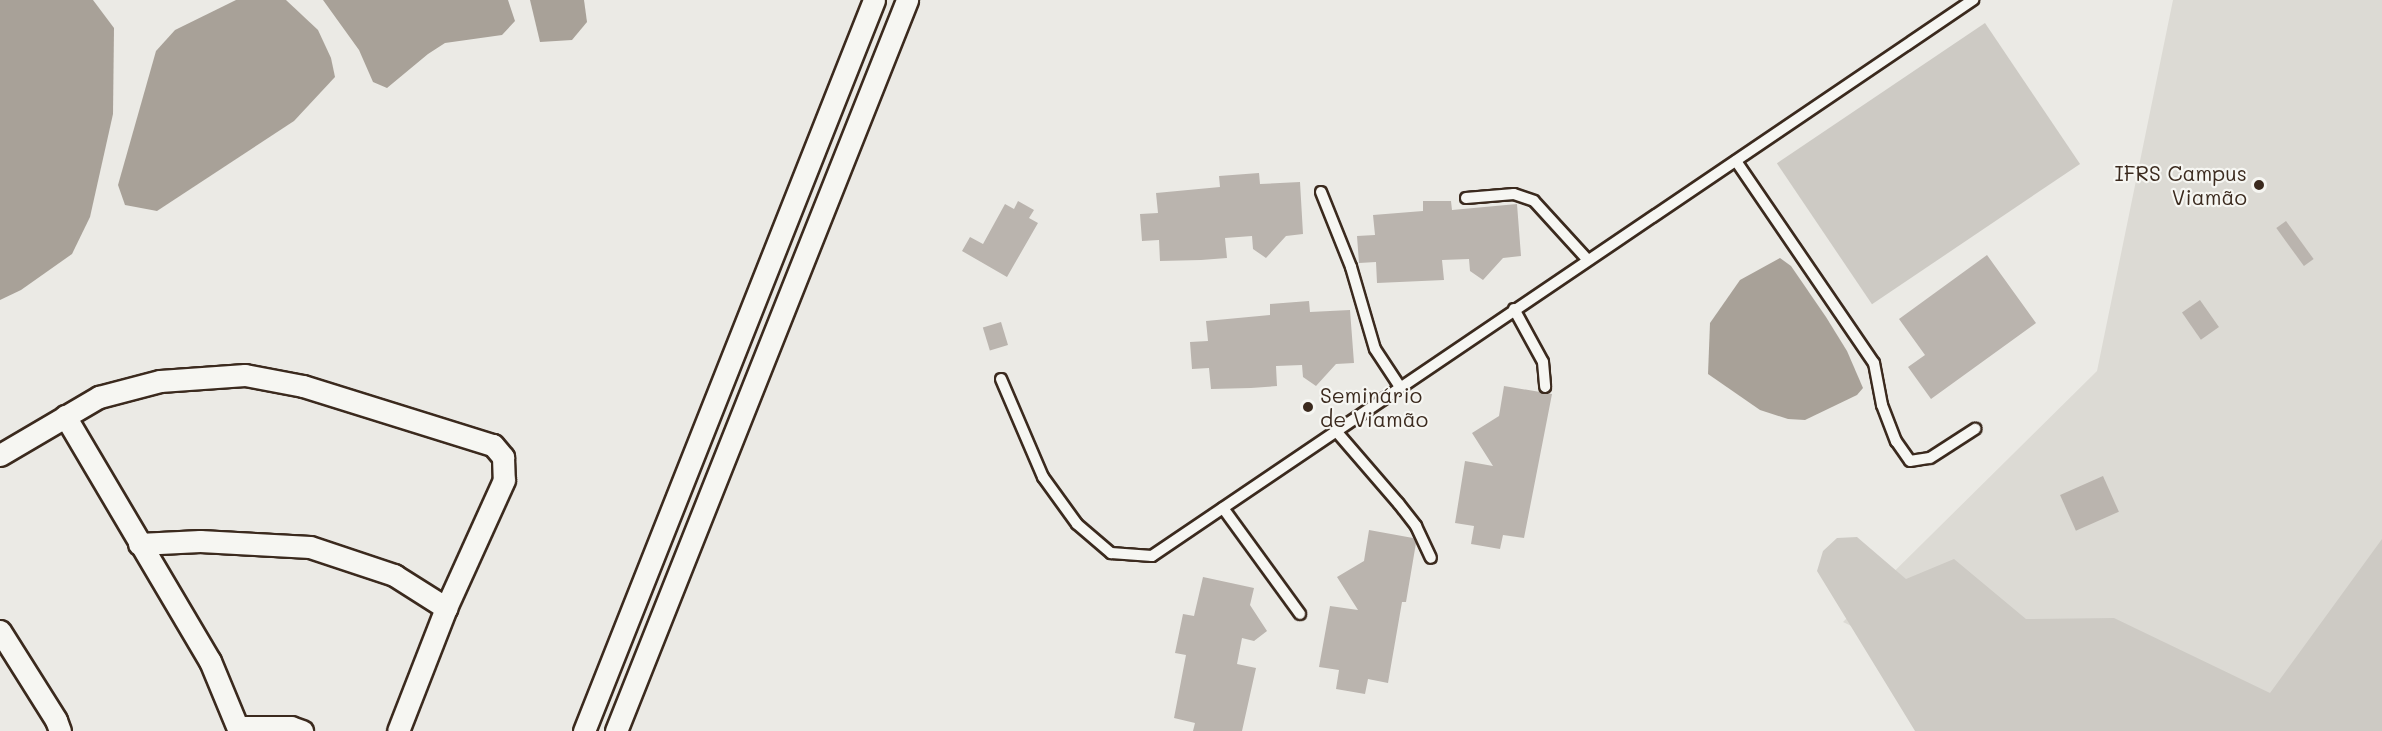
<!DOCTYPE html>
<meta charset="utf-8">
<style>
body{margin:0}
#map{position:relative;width:2382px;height:731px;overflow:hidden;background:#ebeae5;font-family:Mali,sans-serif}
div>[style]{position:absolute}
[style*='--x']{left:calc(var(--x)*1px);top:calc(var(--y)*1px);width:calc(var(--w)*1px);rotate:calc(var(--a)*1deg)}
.built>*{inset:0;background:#dcdad4}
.green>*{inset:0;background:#cdcac4;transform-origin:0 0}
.water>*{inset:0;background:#a8a198}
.building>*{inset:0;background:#bab4ae;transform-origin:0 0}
.roads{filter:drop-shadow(2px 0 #3b2a1e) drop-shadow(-2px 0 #3b2a1e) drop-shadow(0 2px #3b2a1e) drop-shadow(0 -2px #3b2a1e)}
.lane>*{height:10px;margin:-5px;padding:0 5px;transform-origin:5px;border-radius:5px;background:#f6f6f2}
.street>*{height:21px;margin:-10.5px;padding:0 10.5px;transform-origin:10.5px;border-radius:10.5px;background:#f6f6f2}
.dots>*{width:16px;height:16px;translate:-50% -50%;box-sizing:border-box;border:3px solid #f6f6f2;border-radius:50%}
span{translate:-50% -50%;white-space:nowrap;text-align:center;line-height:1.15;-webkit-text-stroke:4.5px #f6f6f2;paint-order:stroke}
.poi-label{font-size:21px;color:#3b2a1e}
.right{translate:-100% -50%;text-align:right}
.left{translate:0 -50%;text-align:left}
</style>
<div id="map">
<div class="built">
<i style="clip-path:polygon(2173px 0,2382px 0,2382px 731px,2069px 731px,1843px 622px,2097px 371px)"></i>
</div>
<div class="green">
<i style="left:1985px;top:23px;width:170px;height:251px;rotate:56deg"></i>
<i style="clip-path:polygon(1857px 537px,1906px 579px,1954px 559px,2026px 619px,2114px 618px,2270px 693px,2382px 539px,2382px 731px,1915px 731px,1817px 571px,1823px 551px,1837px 538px)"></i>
</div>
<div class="water">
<i style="clip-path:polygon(0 0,93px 0,114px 28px,113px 114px,90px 217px,72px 254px,21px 290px,0 300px)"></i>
<i style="clip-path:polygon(236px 0,286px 0,318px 30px,331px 58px,335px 77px,294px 121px,157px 211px,125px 205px,118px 185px,156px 51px,175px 30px)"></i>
<i style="clip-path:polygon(323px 0,508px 0,515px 21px,502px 35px,445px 43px,428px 54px,387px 88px,373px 82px,359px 50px)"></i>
<i style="clip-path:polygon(530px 0,584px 0,587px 22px,572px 40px,540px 42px)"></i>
<i style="clip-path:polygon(1780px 258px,1791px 266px,1826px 317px,1847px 351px,1863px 388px,1857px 395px,1805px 420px,1788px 419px,1760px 410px,1708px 374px,1710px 323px,1740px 280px)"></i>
</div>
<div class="building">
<i style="clip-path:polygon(1259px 173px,1260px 184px,1300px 182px,1303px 234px,1286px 236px,1266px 258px,1253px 249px,1252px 236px,1225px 238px,1227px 258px,1201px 260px,1160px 261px,1159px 240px,1142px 241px,1140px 214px,1158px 213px,1156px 193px,1220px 187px,1219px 176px)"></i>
<i style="clip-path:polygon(1018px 201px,1034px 210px,1029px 218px,1038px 223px,1007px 277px,962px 251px,970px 237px,983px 244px,1005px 204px,1014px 209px)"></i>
<i style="clip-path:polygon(1423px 201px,1451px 201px,1452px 210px,1517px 204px,1521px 256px,1503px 258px,1483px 280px,1470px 271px,1469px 259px,1442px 260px,1444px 280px,1377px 283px,1376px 262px,1359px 263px,1357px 236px,1375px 235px,1373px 215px,1423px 211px)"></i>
<i style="left:2286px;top:221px;width:47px;height:12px;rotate:54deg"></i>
<i style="clip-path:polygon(1987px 255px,2036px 323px,1931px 399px,1908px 367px,1925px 355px,1899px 319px)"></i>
<i style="left:2200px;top:300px;width:33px;height:22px;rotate:55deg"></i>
<i style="clip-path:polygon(1309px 301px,1310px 312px,1350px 310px,1354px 363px,1336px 364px,1316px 386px,1303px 377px,1302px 365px,1276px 366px,1277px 386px,1251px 388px,1211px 389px,1209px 368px,1192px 369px,1190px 342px,1208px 341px,1206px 321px,1270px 315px,1270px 304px)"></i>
<i style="left:1001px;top:322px;width:24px;height:19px;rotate:73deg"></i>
<i style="clip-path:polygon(1504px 386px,1552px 394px,1524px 538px,1503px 535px,1500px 549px,1471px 544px,1474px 526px,1455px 523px,1465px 461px,1493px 466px,1472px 433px,1499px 416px)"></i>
<i style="left:2103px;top:476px;width:39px;height:47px;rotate:66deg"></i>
<i style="clip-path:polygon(1369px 530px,1413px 538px,1416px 543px,1406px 602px,1402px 602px,1388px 683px,1368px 679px,1365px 694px,1336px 689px,1339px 670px,1319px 667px,1330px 606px,1358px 610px,1337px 577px,1364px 561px)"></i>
<i style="clip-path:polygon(1203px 577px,1254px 588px,1250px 605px,1267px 631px,1254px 641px,1242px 638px,1237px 664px,1256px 668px,1242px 731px,1193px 731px,1195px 723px,1174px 718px,1186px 655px,1175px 653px,1183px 614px,1194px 616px)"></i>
</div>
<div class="roads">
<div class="lane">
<i style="--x:1736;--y:161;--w:245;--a:55.7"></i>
<i style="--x:1874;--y:363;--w:43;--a:79.2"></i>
<i style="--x:1882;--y:405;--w:39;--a:69"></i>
<i style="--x:1896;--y:441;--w:24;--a:55"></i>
<i style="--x:1910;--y:461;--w:20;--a:-9"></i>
<i style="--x:1930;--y:458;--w:54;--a:-32.8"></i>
<i style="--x:1321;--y:192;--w:81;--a:68.2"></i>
<i style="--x:1351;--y:267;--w:85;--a:73.7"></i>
<i style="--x:1375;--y:349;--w:45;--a:56.7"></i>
<i style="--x:1466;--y:198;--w:48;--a:-4.8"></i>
<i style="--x:1514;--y:194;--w:21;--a:19"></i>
<i style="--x:1534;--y:201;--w:79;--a:47.6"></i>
<i style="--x:1514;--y:309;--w:60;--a:61.3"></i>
<i style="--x:1543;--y:362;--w:25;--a:85"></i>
<i style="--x:1001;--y:379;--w:107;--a:66.8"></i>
<i style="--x:1043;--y:477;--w:58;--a:54.1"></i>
<i style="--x:1077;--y:524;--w:45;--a:40.5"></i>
<i style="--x:1111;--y:553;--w:41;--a:4.2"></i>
<i style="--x:1152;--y:556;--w:992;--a:-34.11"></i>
<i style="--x:1336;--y:431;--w:96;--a:49.2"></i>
<i style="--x:1399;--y:504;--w:28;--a:52"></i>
<i style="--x:1416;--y:526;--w:35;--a:65"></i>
<i style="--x:1223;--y:508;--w:131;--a:54"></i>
</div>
<div class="street">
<i style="--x:65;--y:416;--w:285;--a:59.4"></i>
<i style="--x:210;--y:661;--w:76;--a:67.5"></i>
<i style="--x:0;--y:455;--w:115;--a:-30.4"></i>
<i style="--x:99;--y:397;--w:63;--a:-14.7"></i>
<i style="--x:160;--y:381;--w:85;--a:-4"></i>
<i style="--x:245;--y:375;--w:59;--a:10.7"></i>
<i style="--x:303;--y:386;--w:199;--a:17.3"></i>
<i style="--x:493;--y:445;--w:16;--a:50"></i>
<i style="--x:503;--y:457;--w:23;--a:88"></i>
<i style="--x:504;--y:480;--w:141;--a:114.4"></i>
<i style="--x:446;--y:608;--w:132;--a:111.3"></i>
<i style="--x:139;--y:544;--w:61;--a:-2.8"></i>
<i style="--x:200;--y:541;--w:110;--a:3.1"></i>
<i style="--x:310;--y:547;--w:89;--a:18.4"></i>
<i style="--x:394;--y:575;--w:62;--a:32.4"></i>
<i style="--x:0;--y:631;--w:105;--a:57.8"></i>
<i style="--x:56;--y:720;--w:12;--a:70"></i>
<i style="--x:238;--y:727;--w:53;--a:0"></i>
<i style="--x:291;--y:727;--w:12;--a:20"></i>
<i style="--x:584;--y:731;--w:786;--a:-68.36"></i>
<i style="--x:616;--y:731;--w:787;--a:-68.29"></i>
</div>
</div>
<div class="dots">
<i style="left:2259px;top:185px;background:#3b2a1e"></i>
<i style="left:1308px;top:407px;background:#3b2a1e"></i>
</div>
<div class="poi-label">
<span class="right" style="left:2247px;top:185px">IFRS Campus<br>Viamão</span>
<span class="left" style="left:1320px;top:407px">Seminário<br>de Viamão</span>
</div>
</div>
